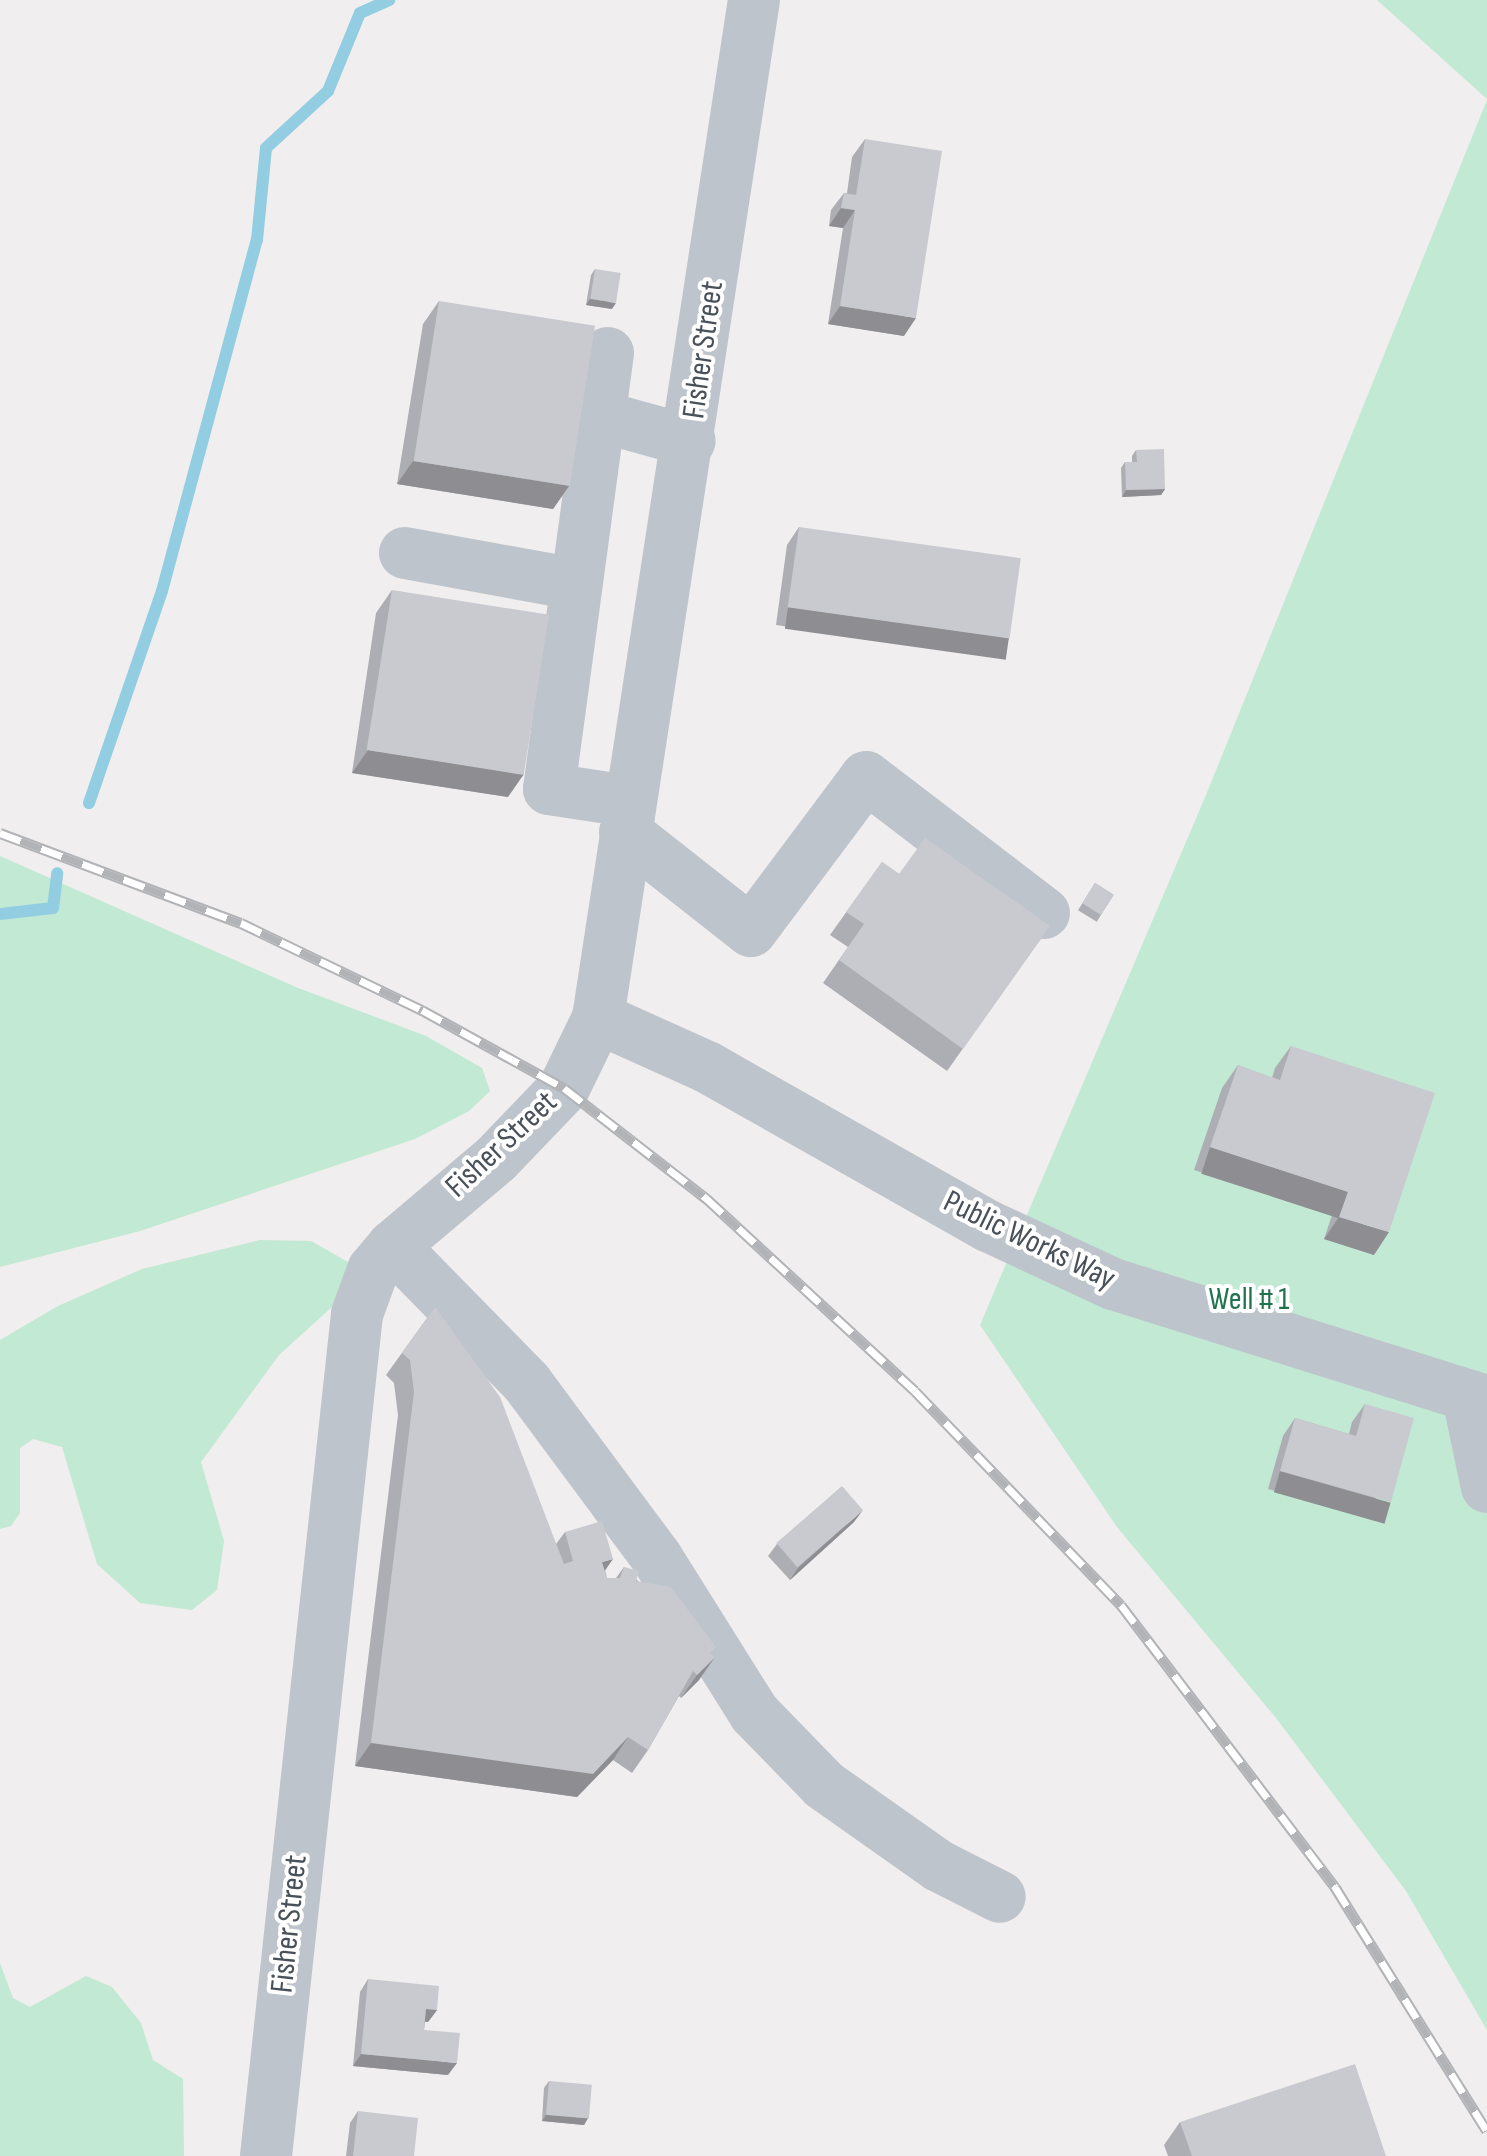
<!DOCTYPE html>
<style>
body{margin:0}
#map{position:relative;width:1487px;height:2156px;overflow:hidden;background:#f0eeee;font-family:"Sofia Sans Condensed",sans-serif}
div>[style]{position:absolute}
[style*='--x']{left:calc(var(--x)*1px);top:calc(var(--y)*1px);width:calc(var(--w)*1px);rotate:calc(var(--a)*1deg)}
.green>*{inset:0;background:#c1e9d3}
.stream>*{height:12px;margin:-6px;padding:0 6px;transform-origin:6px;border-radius:6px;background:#92cde2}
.minor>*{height:52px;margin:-26px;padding:0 26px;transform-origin:26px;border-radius:26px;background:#bec4cb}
.rail>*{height:11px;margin-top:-5.5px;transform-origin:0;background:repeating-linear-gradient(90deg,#fff 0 22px,#b1b3b7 0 44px);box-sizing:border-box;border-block:2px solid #b1b3b7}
.wall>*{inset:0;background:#adaeb3;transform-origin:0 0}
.shaded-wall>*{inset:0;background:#8d8d92;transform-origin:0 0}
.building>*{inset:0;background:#c9cad0;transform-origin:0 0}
span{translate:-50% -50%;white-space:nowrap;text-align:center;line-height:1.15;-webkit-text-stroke:8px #fff;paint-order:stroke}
.street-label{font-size:32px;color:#485059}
.park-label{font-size:32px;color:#21724e}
</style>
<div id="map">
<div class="green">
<i style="clip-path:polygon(1377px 0,1487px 0,1487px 99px)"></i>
<i style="clip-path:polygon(1487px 100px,1487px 2030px,1406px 1891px,1276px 1718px,1117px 1527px,980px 1325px,1206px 795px)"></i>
<i style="clip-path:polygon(0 856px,298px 988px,426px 1036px,482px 1068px,490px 1091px,469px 1111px,415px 1139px,140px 1231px,0 1267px)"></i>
<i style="clip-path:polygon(260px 1240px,311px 1241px,348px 1262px,343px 1297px,279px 1355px,201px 1462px,224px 1541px,217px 1590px,192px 1610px,140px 1603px,97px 1564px,62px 1447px,33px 1439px,20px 1448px,20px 1513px,11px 1526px,0 1529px,0 1340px,58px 1306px,142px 1269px)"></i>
<i style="clip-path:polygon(0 1963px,13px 1998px,30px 2007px,86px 1976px,112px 1987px,141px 2023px,153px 2060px,183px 2079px,184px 2156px,0 2156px)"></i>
</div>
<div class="stream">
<i style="--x:89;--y:803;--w:224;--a:-71"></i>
<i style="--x:162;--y:591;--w:364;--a:-74.9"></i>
<i style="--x:257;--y:240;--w:92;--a:-84.4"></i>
<i style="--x:266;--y:148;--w:84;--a:-42.6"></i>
<i style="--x:328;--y:91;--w:84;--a:-67.7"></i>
<i style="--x:360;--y:13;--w:32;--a:-24"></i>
<i style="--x:0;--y:914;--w:53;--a:-6.5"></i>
<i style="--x:53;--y:908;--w:35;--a:-83"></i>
</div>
<div class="minor">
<i style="--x:608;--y:353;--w:440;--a:97.7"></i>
<i style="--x:549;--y:789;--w:80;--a:8.6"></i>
<i style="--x:599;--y:416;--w:94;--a:15.4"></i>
<i style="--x:405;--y:553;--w:174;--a:10.3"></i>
<i style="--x:625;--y:832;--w:160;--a:38.2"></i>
<i style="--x:751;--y:931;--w:192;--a:-53.2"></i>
<i style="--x:866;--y:777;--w:224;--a:37.4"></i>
<i style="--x:598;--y:1018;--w:120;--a:24.2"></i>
<i style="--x:707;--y:1067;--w:323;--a:29.5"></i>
<i style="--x:988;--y:1226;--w:138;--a:24.9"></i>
<i style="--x:1113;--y:1284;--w:392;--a:17.4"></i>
<i style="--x:393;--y:1246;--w:192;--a:45.6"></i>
<i style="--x:527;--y:1383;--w:218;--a:53.4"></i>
<i style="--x:657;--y:1558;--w:184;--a:57.9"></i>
<i style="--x:755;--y:1714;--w:99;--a:45.8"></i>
<i style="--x:824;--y:1785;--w:141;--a:35.2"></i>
<i style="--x:939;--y:1866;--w:68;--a:26.9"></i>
<i style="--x:1468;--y:1397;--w:92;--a:78.1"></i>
<i style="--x:266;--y:2156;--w:847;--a:-83.83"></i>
<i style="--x:357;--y:1314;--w:47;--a:-70"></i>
<i style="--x:373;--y:1270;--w:31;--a:-50"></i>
<i style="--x:393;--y:1246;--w:135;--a:-40.2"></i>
<i style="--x:496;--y:1159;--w:98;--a:-46.2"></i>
<i style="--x:564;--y:1088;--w:78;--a:-64.1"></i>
<i style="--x:598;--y:1018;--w:1030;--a:-81.29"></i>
</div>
<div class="rail">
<i style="--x:0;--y:833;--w:257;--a:20.5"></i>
<i style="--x:241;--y:923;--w:201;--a:25.7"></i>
<i style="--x:422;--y:1010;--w:162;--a:28.8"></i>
<i style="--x:564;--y:1088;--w:180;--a:37.8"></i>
<i style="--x:706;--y:1198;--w:284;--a:42.7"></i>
<i style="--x:915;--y:1391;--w:297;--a:46.1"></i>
<i style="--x:1121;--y:1605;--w:354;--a:52.8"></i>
<i style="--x:1335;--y:1887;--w:287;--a:58.1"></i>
</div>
<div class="wall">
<i style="clip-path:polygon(865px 139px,904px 336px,828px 324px,843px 228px,829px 226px,831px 210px,844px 193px,847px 193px,852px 157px)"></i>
<i style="clip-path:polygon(595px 269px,612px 309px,586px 305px,591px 275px)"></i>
<i style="clip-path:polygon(439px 301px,569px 486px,553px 509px,397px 484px,423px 324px)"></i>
<i style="clip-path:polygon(1136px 450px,1165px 489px,1161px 495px,1122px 497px,1121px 468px,1125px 462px,1132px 462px,1132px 456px)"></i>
<i style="clip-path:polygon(799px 527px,1009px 639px,997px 657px,776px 625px,787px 545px)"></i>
<i style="clip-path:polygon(392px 590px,508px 797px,352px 773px,376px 613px)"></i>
<i style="clip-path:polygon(882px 862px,899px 874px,1050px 926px,947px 1071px,823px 983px,848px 947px,830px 935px)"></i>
<i style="left:1095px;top:883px;width:22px;height:32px;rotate:32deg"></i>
<i style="clip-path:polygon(1291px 1046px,1374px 1255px,1324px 1239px,1332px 1215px,1194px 1170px,1222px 1088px,1238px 1065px,1272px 1078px,1275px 1068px)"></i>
<i style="clip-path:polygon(435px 1307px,556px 1544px,565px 1532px,605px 1570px,607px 1578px,616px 1578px,624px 1567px,711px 1654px,699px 1680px,681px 1698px,679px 1696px,648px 1750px,632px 1773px,613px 1760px,577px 1797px,355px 1766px,398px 1415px,394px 1383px,386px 1375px)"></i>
<i style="clip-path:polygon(1365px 1404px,1378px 1520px,1268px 1489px,1283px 1436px,1295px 1418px,1349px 1434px,1352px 1422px)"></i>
<i style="clip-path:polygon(854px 1522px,790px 1580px,768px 1556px,777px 1544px)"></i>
<i style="clip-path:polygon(368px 1979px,437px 2010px,428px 2022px,425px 2022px,424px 2030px,448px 2075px,353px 2066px,360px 1992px)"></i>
<i style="clip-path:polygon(549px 2081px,588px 2118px,584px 2125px,542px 2121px,544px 2088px)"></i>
<i style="clip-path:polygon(358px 2111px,414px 2156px,346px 2156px,350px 2123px)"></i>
<i style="clip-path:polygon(1180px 2122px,1386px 2156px,1168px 2156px,1164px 2145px)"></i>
</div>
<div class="shaded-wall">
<i style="clip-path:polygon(841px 208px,855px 210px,843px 228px,829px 226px)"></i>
<i style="clip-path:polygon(590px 299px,616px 303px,612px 309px,586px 305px)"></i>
<i style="clip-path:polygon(840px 306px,916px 318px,904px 336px,828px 324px)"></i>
<i style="clip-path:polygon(413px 461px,569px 486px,553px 509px,397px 484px)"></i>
<i style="clip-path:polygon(1165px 489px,1161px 495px,1122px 497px,1126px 490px)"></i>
<i style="left:788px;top:607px;width:223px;height:22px;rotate:8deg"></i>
<i style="clip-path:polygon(368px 750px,524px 774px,508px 797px,352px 773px)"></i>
<i style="left:1210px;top:1147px;width:145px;height:28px;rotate:18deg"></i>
<i style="clip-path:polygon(1339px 1217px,1389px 1232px,1374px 1255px,1324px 1239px)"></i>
<i style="left:1280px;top:1471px;width:115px;height:22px;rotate:16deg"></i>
<i style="clip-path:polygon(863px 1510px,854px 1522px,790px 1580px,798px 1568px)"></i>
<i style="clip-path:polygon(613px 1559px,597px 1582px,602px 1562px)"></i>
<i style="clip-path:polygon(715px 1657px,699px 1680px,681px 1698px,697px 1675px)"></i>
<i style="clip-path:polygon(628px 1737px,613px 1760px,577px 1797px,355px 1766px,371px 1743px)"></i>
<i style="clip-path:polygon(426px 2009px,437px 2010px,428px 2022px,418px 2021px)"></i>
<i style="clip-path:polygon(361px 2054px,457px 2063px,448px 2075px,353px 2066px)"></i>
<i style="clip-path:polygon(546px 2115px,588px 2118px,584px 2125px,542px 2121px)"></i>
</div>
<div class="building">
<i style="clip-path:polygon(865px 139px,942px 151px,916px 318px,840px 306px,855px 210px,841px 208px,844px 193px,856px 195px)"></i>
<i style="left:595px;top:269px;width:26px;height:30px;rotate:9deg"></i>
<i style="left:439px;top:301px;width:158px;height:162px;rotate:9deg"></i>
<i style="clip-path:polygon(1164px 449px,1165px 489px,1126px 490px,1125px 462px,1137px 462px,1136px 450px)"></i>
<i style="left:799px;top:527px;width:224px;height:81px;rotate:8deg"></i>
<i style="left:392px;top:590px;width:159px;height:162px;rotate:9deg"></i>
<i style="clip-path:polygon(925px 838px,1050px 926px,963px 1049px,839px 960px,864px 924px,846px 912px,882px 862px,899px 874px)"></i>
<i style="left:1095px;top:883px;width:22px;height:24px;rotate:32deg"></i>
<i style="clip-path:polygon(1291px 1046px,1435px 1093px,1389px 1232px,1339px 1217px,1348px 1192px,1210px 1147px,1238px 1065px,1280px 1080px)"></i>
<i style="clip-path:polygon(435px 1307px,500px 1397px,564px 1564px,573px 1561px,565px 1532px,602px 1521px,613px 1559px,602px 1562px,607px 1578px,620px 1578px,624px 1567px,639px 1571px,636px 1581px,671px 1587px,716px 1647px,710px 1653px,715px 1657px,697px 1675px,693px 1671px,648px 1750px,628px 1737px,593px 1774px,371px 1743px,414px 1392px,410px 1360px,402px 1353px)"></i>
<i style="clip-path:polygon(1365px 1404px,1414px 1418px,1391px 1502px,1280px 1471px,1295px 1418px,1356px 1436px)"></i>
<i style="left:842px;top:1486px;width:32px;height:87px;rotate:49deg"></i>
<i style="clip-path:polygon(368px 1979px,439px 1986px,437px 2010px,426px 2009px,424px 2030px,460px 2033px,457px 2063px,361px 2054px)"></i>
<i style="clip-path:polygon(1355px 2064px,1386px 2156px,1192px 2156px,1180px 2122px)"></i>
<i style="left:549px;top:2081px;width:43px;height:34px;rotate:5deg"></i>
<i style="clip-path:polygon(358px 2111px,418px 2118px,414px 2156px,353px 2156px)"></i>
</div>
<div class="street-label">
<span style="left:704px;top:350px;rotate:-82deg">Fisher Street</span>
<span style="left:502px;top:1145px;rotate:-43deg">Fisher Street</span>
<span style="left:1029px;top:1241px;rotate:26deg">Public Works Way</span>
<span style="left:290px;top:1924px;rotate:-84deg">Fisher Street</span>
</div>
<div class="park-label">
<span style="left:1249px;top:1300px">Well # 1</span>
</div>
</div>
